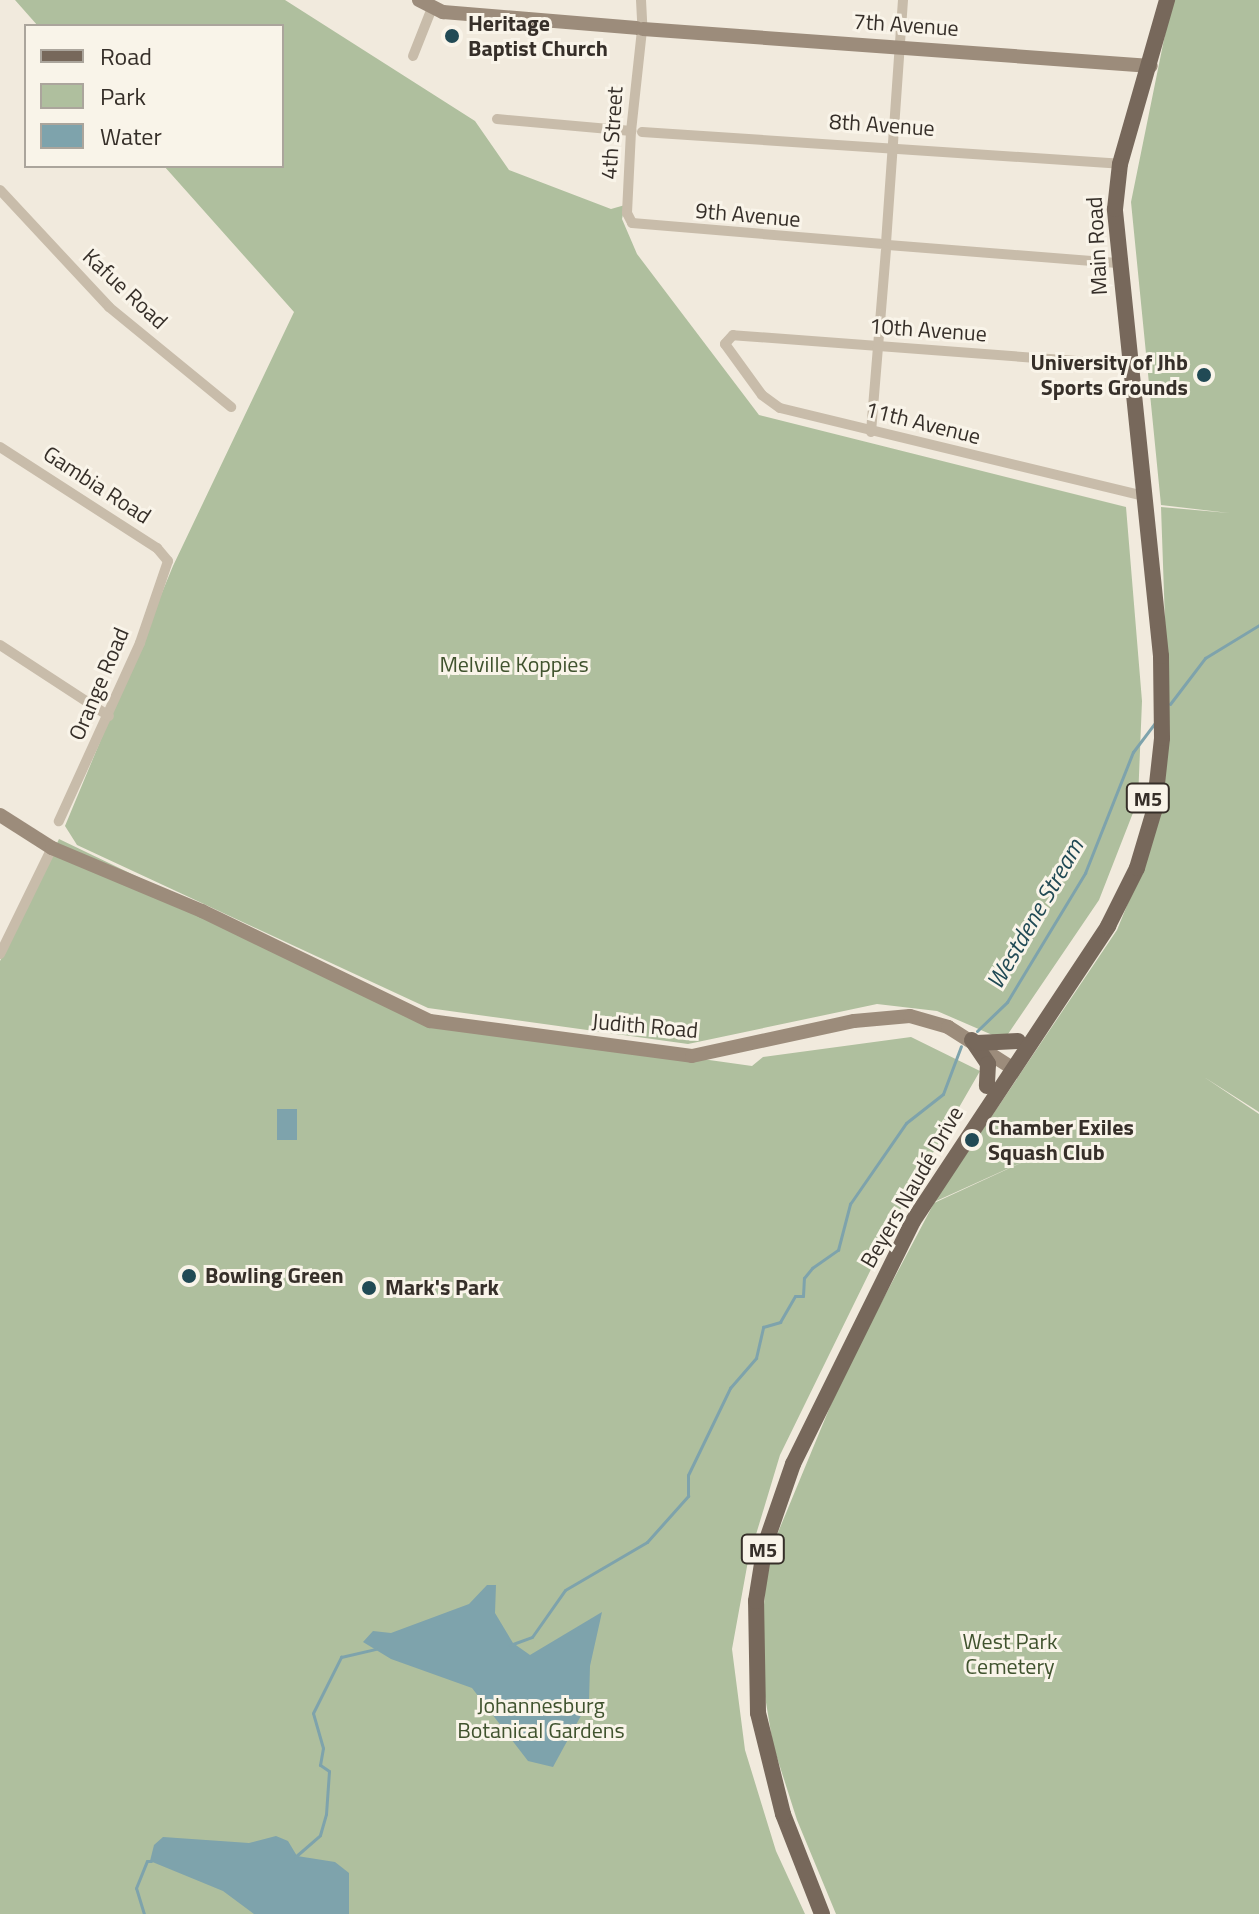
<!DOCTYPE html>
<meta charset="utf-8">
<style>
body{margin:0}
#map{position:relative;width:1259px;height:1914px;overflow:hidden;background:#f1eadd;font-family:"Titillium Web",sans-serif}
div>[style]{position:absolute}
[style*='--x']{left:calc(var(--x)*1px);top:calc(var(--y)*1px);width:calc(var(--w)*1px);rotate:calc(var(--a)*1deg)}
.green>*{inset:0;background:#afbf9e}
.water>*{inset:0;background:#7ea3ac;transform-origin:0 0}
.stream>*{height:3px;margin:-1.5px;padding:0 1.5px;transform-origin:1.5px;border-radius:1.5px;background:#7ea3ac}
.street>*{height:10px;margin:-5px;padding:0 5px;transform-origin:5px;border-radius:5px;background:#c8bcaa}
.secondary>*{height:14px;margin:-7px;padding:0 7px;transform-origin:7px;border-radius:7px;background:#9c8c7b}
.primary>*{height:16px;margin:-8px;padding:0 8px;transform-origin:8px;border-radius:8px;background:#77685b}
.dots>*{width:22px;height:22px;translate:-50% -50%;box-sizing:border-box;border:4px solid #f9f4e9;border-radius:50%}
span{translate:-50% -50%;white-space:nowrap;text-align:center;line-height:1.15;-webkit-text-stroke:6px #f9f4e9;paint-order:stroke}
.shield-label span{padding:2px 6px;background:#f9f4e9;border:2px solid;border-radius:6px;-webkit-text-stroke-width:0}
.shield-label{font-size:20px;color:#362f29;font-weight:700}
.poi-label{font-size:22px;color:#362f29;font-weight:700}
.left{translate:0 -50%;text-align:left}
.right{translate:-100% -50%;text-align:right}
.street-label{font-size:22px;color:#362f29}
.park-label{font-size:22px;color:#40532e}
.water-label{font-size:24px;color:#214a55;font-style:italic}
.legend{position:absolute;left:24px;top:24px;width:260px;height:144px;box-sizing:border-box;background:#f9f4e9;border:2px solid #aba59c;margin:0;padding:10px 14px;list-style:none;font-size:24px;color:#362f29}
.legend li{display:flex;align-items:center;gap:16px;height:40px}
.legend b{width:40px;border:2px solid #aba59c}
</style>
<div id="map">
<div class="green">
<i style="clip-path:polygon(15px 0,285px 0,475px 121px,509px 170px,611px 209px,625px 205px,622px 219px,637px 254px,759px 415px,1126px 507px,1142px 701px,1138px 800px,1099px 900px,1004px 1040px,937px 1011px,877px 1004px,688px 1044px,428px 1008px,77px 845px,65px 826px,173px 566px,294px 312px,164px 166px,282px 166px,282px 26px,38px 26px)"></i>
<i style="clip-path:polygon(1172px 0,1259px 0,1259px 1112px,1204px 1077px,1259px 1114px,1259px 1914px,836px 1914px,797px 1820px,773px 1745px,760px 1666px,767px 1559px,844px 1373px,934px 1203px,1071px 1140px,934px 1202px,1117px 930px,1152px 844px,1169px 737px,1161px 507px,1229px 513px,1161px 505px,1131px 202px)"></i>
<i style="clip-path:polygon(59px 839px,439px 1022px,752px 1066px,763px 1057px,911px 1037px,980px 1071px,900px 1210px,780px 1455px,748px 1561px,732px 1649px,745px 1750px,776px 1851px,805px 1914px,0 1914px,0 961px)"></i>
</div>
<div class="water">
<i style="left:277px;top:1109px;width:20px;height:31px"></i>
<i style="clip-path:polygon(487px 1585px,496px 1585px,495px 1613px,513px 1643px,530px 1655px,602px 1612px,590px 1666px,589px 1701px,553px 1767px,528px 1761px,472px 1688px,391px 1659px,363px 1642px,373px 1631px,391px 1633px,469px 1604px)"></i>
<i style="clip-path:polygon(276px 1836px,288px 1841px,297px 1856px,335px 1862px,349px 1873px,349px 1914px,254px 1914px,223px 1891px,150px 1861px,154px 1845px,163px 1837px,249px 1843px)"></i>
</div>
<div class="stream">
<i style="--x:1170;--y:704;--w:58;--a:-52.7"></i>
<i style="--x:1205;--y:658;--w:63;--a:-31.4"></i>
<i style="--x:977;--y:1031;--w:42;--a:-44"></i>
<i style="--x:1007;--y:1002;--w:151;--a:-58.8"></i>
<i style="--x:1085;--y:873;--w:130;--a:-68.4"></i>
<i style="--x:1133;--y:752;--w:38;--a:-53"></i>
<i style="--x:510;--y:1645;--w:23;--a:-20"></i>
<i style="--x:532;--y:1637;--w:57;--a:-54.9"></i>
<i style="--x:565;--y:1590;--w:95;--a:-30.3"></i>
<i style="--x:647;--y:1542;--w:62;--a:-48.3"></i>
<i style="--x:688;--y:1496;--w:21;--a:-90"></i>
<i style="--x:688;--y:1475;--w:97;--a:-64.2"></i>
<i style="--x:730;--y:1388;--w:40;--a:-49"></i>
<i style="--x:756;--y:1358;--w:32;--a:-77"></i>
<i style="--x:763;--y:1327;--w:18;--a:-16"></i>
<i style="--x:780;--y:1322;--w:30;--a:-60"></i>
<i style="--x:795;--y:1296;--w:8;--a:0"></i>
<i style="--x:803;--y:1296;--w:18;--a:-87"></i>
<i style="--x:804;--y:1278;--w:13;--a:-51"></i>
<i style="--x:812;--y:1268;--w:32;--a:-35"></i>
<i style="--x:838;--y:1250;--w:48;--a:-75.4"></i>
<i style="--x:850;--y:1204;--w:98;--a:-55.3"></i>
<i style="--x:906;--y:1123;--w:47;--a:-38.1"></i>
<i style="--x:943;--y:1094;--w:51;--a:-69.4"></i>
<i style="--x:295;--y:1857;--w:33;--a:-41"></i>
<i style="--x:320;--y:1835;--w:22;--a:-74"></i>
<i style="--x:326;--y:1814;--w:43;--a:-86"></i>
<i style="--x:329;--y:1771;--w:11;--a:-146"></i>
<i style="--x:320;--y:1765;--w:17;--a:-80"></i>
<i style="--x:323;--y:1748;--w:36;--a:-106"></i>
<i style="--x:313;--y:1713;--w:63;--a:-63.4"></i>
<i style="--x:341;--y:1657;--w:36;--a:-13"></i>
<i style="--x:144;--y:1914;--w:27;--a:-107"></i>
<i style="--x:136;--y:1888;--w:29;--a:-68"></i>
<i style="--x:147;--y:1861;--w:4;--a:0"></i>
</div>
<div class="street">
<i style="--x:641;--y:0;--w:22;--a:87"></i>
<i style="--x:642;--y:30;--w:102;--a:96.2"></i>
<i style="--x:631;--y:131;--w:82;--a:92.8"></i>
<i style="--x:627;--y:213;--w:11;--a:63"></i>
<i style="--x:632;--y:223;--w:249;--a:4.8"></i>
<i style="--x:413;--y:56;--w:52;--a:-68.4"></i>
<i style="--x:497;--y:119;--w:135;--a:5.1"></i>
<i style="--x:642;--y:132;--w:479;--a:3.8"></i>
<i style="--x:0;--y:190;--w:160;--a:47"></i>
<i style="--x:109;--y:307;--w:158;--a:39.3"></i>
<i style="--x:886;--y:243;--w:244;--a:-86"></i>
<i style="--x:888;--y:245;--w:230;--a:4.5"></i>
<i style="--x:1130;--y:365;--w:398;--a:-175.7"></i>
<i style="--x:733;--y:335;--w:12;--a:132"></i>
<i style="--x:725;--y:344;--w:63;--a:54"></i>
<i style="--x:762;--y:395;--w:22;--a:36"></i>
<i style="--x:780;--y:408;--w:375;--a:13.6"></i>
<i style="--x:871;--y:432;--w:182;--a:-85.3"></i>
<i style="--x:0;--y:447;--w:187;--a:32.8"></i>
<i style="--x:157;--y:548;--w:17;--a:50"></i>
<i style="--x:168;--y:561;--w:87;--a:108.9"></i>
<i style="--x:140;--y:643;--w:196;--a:114.5"></i>
<i style="--x:0;--y:645;--w:130;--a:33.1"></i>
<i style="--x:0;--y:954;--w:118;--a:-63.9"></i>
</div>
<div class="secondary">
<i style="--x:419;--y:0;--w:27;--a:27"></i>
<i style="--x:443;--y:12;--w:194;--a:4.7"></i>
<i style="--x:643;--y:29;--w:509;--a:4.17"></i>
<i style="--x:0;--y:815;--w:62;--a:32.4"></i>
<i style="--x:52;--y:848;--w:163;--a:22.8"></i>
<i style="--x:202;--y:911;--w:253;--a:25.8"></i>
<i style="--x:430;--y:1021;--w:264;--a:7.6"></i>
<i style="--x:692;--y:1056;--w:166;--a:-12.2"></i>
<i style="--x:854;--y:1021;--w:56;--a:-5.1"></i>
<i style="--x:910;--y:1016;--w:40;--a:16"></i>
<i style="--x:948;--y:1027;--w:76;--a:32.6"></i>
</div>
<div class="primary">
<i style="--x:972;--y:1040;--w:29;--a:56"></i>
<i style="--x:988;--y:1064;--w:22;--a:93"></i>
<i style="--x:977;--y:1043;--w:41;--a:-2.8"></i>
<i style="--x:822;--y:1914;--w:107;--a:-111.3"></i>
<i style="--x:783;--y:1814;--w:104;--a:-103.9"></i>
<i style="--x:758;--y:1713;--w:112;--a:-91"></i>
<i style="--x:756;--y:1601;--w:57;--a:-80.9"></i>
<i style="--x:765;--y:1545;--w:86;--a:-70.9"></i>
<i style="--x:793;--y:1464;--w:271;--a:-63.7"></i>
<i style="--x:913;--y:1221;--w:354;--a:-56.5"></i>
<i style="--x:1108;--y:926;--w:65;--a:-63.4"></i>
<i style="--x:1137;--y:868;--w:59;--a:-73.4"></i>
<i style="--x:1154;--y:811;--w:73;--a:-83.7"></i>
<i style="--x:1162;--y:738;--w:82;--a:-90.7"></i>
<i style="--x:1161;--y:656;--w:449;--a:-95.9"></i>
<i style="--x:1115;--y:209;--w:45;--a:-83.7"></i>
<i style="--x:1120;--y:164;--w:171;--a:-74"></i>
</div>
<div class="dots">
<i style="left:452px;top:36px;background:#214a55"></i>
<i style="left:1204px;top:375px;background:#214a55"></i>
<i style="left:972px;top:1140px;background:#214a55"></i>
<i style="left:189px;top:1276px;background:#214a55"></i>
<i style="left:369px;top:1288px;background:#214a55"></i>
</div>
<div class="shield-label">
<span style="left:1148px;top:798px">M5</span>
<span style="left:763px;top:1549px">M5</span>
</div>
<div class="poi-label">
<span class="left" style="left:468px;top:36px">Heritage<br>Baptist Church</span>
<span class="right" style="left:1188px;top:375px">University of Jhb<br>Sports Grounds</span>
<span class="left" style="left:988px;top:1140px">Chamber Exiles<br>Squash Club</span>
<span class="left" style="left:205px;top:1276px">Bowling Green</span>
<span class="left" style="left:385px;top:1288px">Mark's Park</span>
</div>
<div class="street-label">
<span style="left:906px;top:25px;rotate:4deg">7th Avenue</span>
<span style="left:882px;top:125px;rotate:4deg">8th Avenue</span>
<span style="left:612px;top:133px;rotate:-86deg">4th Street</span>
<span style="left:748px;top:215px;rotate:5deg">9th Avenue</span>
<span style="left:1097px;top:246px;rotate:-93deg">Main Road</span>
<span style="left:125px;top:289px;rotate:43deg">Kafue Road</span>
<span style="left:928px;top:330px;rotate:4deg">10th Avenue</span>
<span style="left:923px;top:423px;rotate:14deg">11th Avenue</span>
<span style="left:97px;top:485px;rotate:33deg">Gambia Road</span>
<span style="left:99px;top:684px;rotate:-67deg">Orange Road</span>
<span style="left:645px;top:1026px;rotate:5deg">Judith Road</span>
<span style="left:912px;top:1187px;rotate:-60deg">Beyers Naudé Drive</span>
</div>
<div class="park-label">
<span style="left:514px;top:665px">Melville Koppies</span>
<span style="left:1010px;top:1654px">West Park<br>Cemetery</span>
<span style="left:541px;top:1718px">Johannesburg<br>Botanical Gardens</span>
</div>
<div class="water-label">
<span style="left:1035px;top:914px;rotate:-60deg">Westdene Stream</span>
</div>
<ul class="legend">
<li><b style="height:10px;background:#77685b"></b>Road</li>
<li><b style="height:22px;background:#afbf9e"></b>Park</li>
<li><b style="height:22px;background:#7ea3ac"></b>Water</li>
</ul>
</div>
